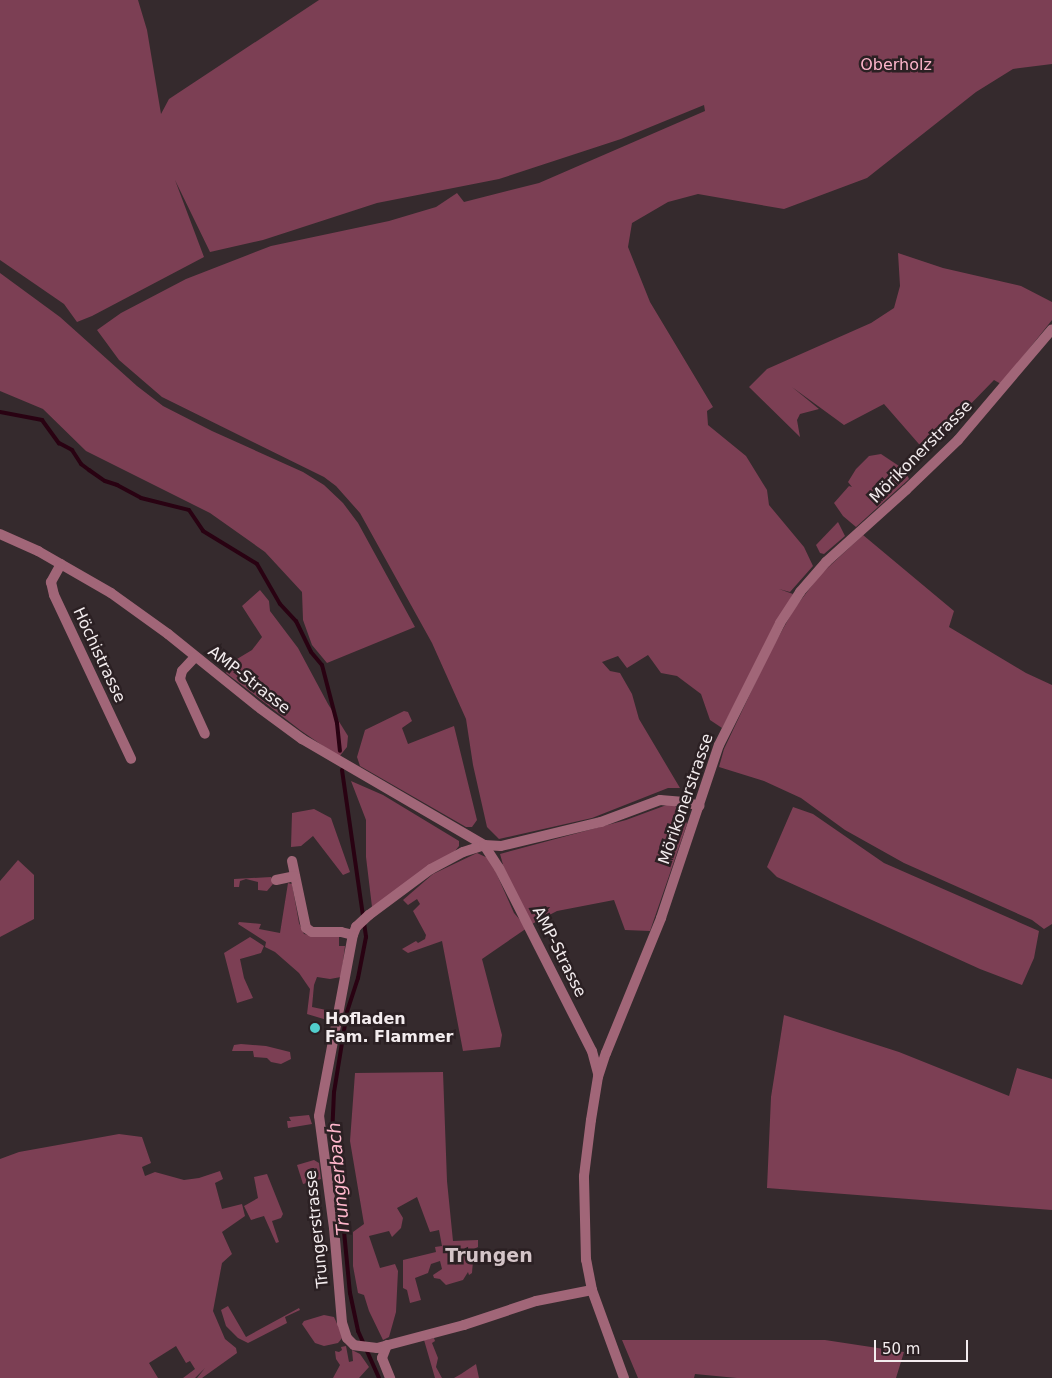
<!DOCTYPE html>
<meta charset="utf-8">
<style>
body{margin:0}
#map{position:relative;width:1052px;height:1378px;overflow:hidden;background:#352a2d;font-family:"DejaVu Sans",sans-serif}
div>[style]{position:absolute}
[style*='--x']{left:calc(var(--x)*1px);top:calc(var(--y)*1px);width:calc(var(--w)*1px);rotate:calc(var(--a)*1deg)}
.green>*{inset:0;background:#7c3f54}
.stream>*{height:4px;margin:-2px;padding:0 2px;transform-origin:2px;border-radius:2px;background:#290212}
.minor>*{height:10px;margin:-5px;padding:0 5px;transform-origin:5px;border-radius:5px;background:#a16678}
.dots>*{width:14px;height:14px;translate:-50% -50%;box-sizing:border-box;border:2px solid #2b2023;border-radius:50%}
span{translate:-50% -50%;white-space:nowrap;text-align:center;line-height:1.15;-webkit-text-stroke:5px #2b2023;paint-order:stroke}
.park-label{font-size:16px;color:#fbb4c9}
.street-label{font-size:16px;color:#f3ecee}
.poi-label{font-size:16px;color:#f3ecee;font-weight:700}
.left{translate:0 -50%;text-align:left}
.water-label{font-size:18px;color:#ffb7cc;font-style:italic}
.quarter-label{font-size:19px;color:#d4c4c8;font-weight:700}
.scale{position:absolute;left:874px;top:1340px;width:94px;height:22px;box-sizing:border-box;border:2px solid #f3ecee;border-top:0;padding-left:6px;font-size:15px;line-height:18px;white-space:nowrap;color:#f3ecee;-webkit-text-stroke:4px #2b2023;paint-order:stroke}
</style>
<div id="map">
<div class="green">
<i style="clip-path:polygon(0 0,138px 0,147px 30px,161px 114px,169px 99px,319px 0,1052px 0,1052px 64px,1013px 69px,976px 92px,867px 178px,784px 209px,698px 194px,668px 202px,632px 223px,628px 247px,650px 302px,713px 407px,707px 411px,708px 425px,746px 456px,767px 490px,769px 505px,804px 547px,813px 566px,790px 592px,779px 589px,793px 594px,722px 728px,710px 720px,701px 694px,677px 676px,661px 673px,648px 655px,627px 668px,618px 656px,602px 662px,610px 671px,620px 673px,632px 694px,639px 719px,680px 788px,668px 788px,592px 818px,499px 839px,487px 827px,473px 765px,466px 719px,432px 643px,360px 513px,336px 486px,324px 477px,162px 397px,119px 360px,97px 330px,121px 313px,186px 279px,271px 246px,389px 221px,436px 207px,457px 193px,464px 202px,539px 183px,705px 111px,704px 105px,621px 139px,499px 179px,377px 203px,263px 240px,210px 252px,175px 180px,204px 257px,92px 316px,77px 322px,64px 304px,0 260px)"></i>
<i style="clip-path:polygon(898px 253px,943px 268px,1021px 286px,1052px 302px,1052px 320px,1001px 384px,994px 380px,925px 451px,884px 404px,844px 425px,792px 387px,819px 409px,800px 414px,797px 420px,800px 437px,749px 387px,767px 369px,871px 323px,894px 308px,900px 286px)"></i>
<i style="clip-path:polygon(0 273px,60px 317px,137px 386px,163px 406px,212px 431px,303px 472px,324px 485px,343px 503px,358px 523px,415px 627px,327px 663px,312px 645px,303px 620px,302px 592px,265px 552px,210px 513px,86px 451px,43px 409px,0 391px)"></i>
<i style="clip-path:polygon(881px 454px,905px 470px,909px 479px,856px 527px,843px 516px,834px 503px,849px 486px,852px 487px,848px 482px,856px 469px,869px 456px)"></i>
<i style="clip-path:polygon(838px 522px,845px 536px,824px 554px,820px 553px,816px 545px)"></i>
<i style="clip-path:polygon(863px 535px,954px 611px,949px 627px,1026px 673px,1052px 685px,1052px 924px,1044px 929px,1032px 920px,904px 863px,845px 830px,801px 798px,764px 781px,719px 767px,724px 749px,769px 654px,794px 609px,820px 575px)"></i>
<i style="clip-path:polygon(260px 590px,269px 601px,270px 611px,298px 648px,328px 704px,348px 736px,347px 747px,339px 757px,300px 730px,226px 673px,232px 662px,252px 650px,262px 637px,242px 606px)"></i>
<i style="clip-path:polygon(404px 711px,408px 712px,412px 721px,402px 728px,408px 744px,454px 726px,477px 820px,472px 827px,466px 827px,360px 766px,357px 757px,365px 730px)"></i>
<i style="clip-path:polygon(351px 781px,383px 795px,459px 841px,459px 846px,455px 851px,372px 907px,366px 857px,366px 820px)"></i>
<i style="clip-path:polygon(672px 803px,683px 814px,687px 824px,650px 931px,625px 930px,614px 900px,557px 911px,532px 924px,507px 879px,500px 854px,626px 820px)"></i>
<i style="clip-path:polygon(793px 807px,813px 814px,884px 863px,1039px 931px,1034px 958px,1022px 985px,980px 969px,777px 877px,767px 867px)"></i>
<i style="clip-path:polygon(314px 809px,331px 818px,350px 872px,343px 875px,313px 836px,301px 846px,291px 847px,292px 813px)"></i>
<i style="clip-path:polygon(477px 853px,490px 859px,514px 913px,527px 928px,482px 959px,502px 1035px,500px 1047px,463px 1051px,442px 941px,408px 953px,402px 949px,416px 941px,418px 943px,425px 939px,426px 935px,413px 911px,420px 904px,417px 899px,408px 905px,403px 900px,433px 874px)"></i>
<i style="clip-path:polygon(18px 860px,34px 875px,34px 919px,0 937px,0 881px)"></i>
<i style="clip-path:polygon(271px 877px,273px 884px,267px 891px,258px 890px,258px 882px,246px 879px,240px 881px,239px 887px,234px 887px,234px 879px)"></i>
<i style="clip-path:polygon(288px 883px,292px 884px,299px 923px,304px 934px,315px 936px,339px 936px,339px 946px,345px 946px,341px 977px,330px 979px,317px 977px,314px 985px,312px 1007px,331px 1011px,331px 1019px,327px 1020px,307px 1014px,310px 989px,299px 973px,275px 952px,265px 947px,266px 942px,238px 924px,239px 922px,261px 924px,259px 929px,280px 933px)"></i>
<i style="clip-path:polygon(250px 937px,264px 946px,261px 953px,240px 959px,244px 978px,253px 998px,237px 1003px,224px 953px)"></i>
<i style="clip-path:polygon(784px 1015px,899px 1052px,1009px 1096px,1017px 1068px,1052px 1079px,1052px 1210px,767px 1188px,771px 1097px)"></i>
<i style="clip-path:polygon(241px 1044px,266px 1046px,290px 1052px,291px 1059px,281px 1064px,271px 1062px,267px 1058px,254px 1057px,253px 1051px,232px 1051px,234px 1045px)"></i>
<i style="clip-path:polygon(443px 1072px,447px 1181px,453px 1241px,478px 1240px,478px 1247px,474px 1249px,472px 1273px,469px 1275px,468px 1272px,463px 1280px,446px 1285px,440px 1279px,434px 1278px,433px 1275px,442px 1269px,440px 1261px,431px 1264px,428px 1273px,415px 1278px,421px 1300px,410px 1303px,407px 1290px,403px 1288px,403px 1260px,436px 1252px,435px 1247px,442px 1246px,439px 1230px,430px 1232px,417px 1197px,397px 1208px,403px 1218px,401px 1228px,392px 1237px,389px 1231px,369px 1236px,380px 1268px,395px 1264px,398px 1271px,396px 1312px,389px 1337px,383px 1340px,369px 1311px,364px 1295px,358px 1293px,353px 1266px,353px 1232px,364px 1224px,350px 1141px,355px 1073px)"></i>
<i style="clip-path:polygon(309px 1115px,312px 1124px,288px 1128px,287px 1121px,291px 1121px,289px 1117px)"></i>
<i style="clip-path:polygon(119px 1134px,142px 1137px,151px 1163px,142px 1167px,145px 1176px,155px 1172px,184px 1180px,199px 1178px,220px 1171px,223px 1179px,215px 1183px,222px 1209px,242px 1204px,245px 1216px,222px 1232px,232px 1254px,222px 1263px,213px 1311px,225px 1339px,236px 1348px,237px 1353px,202px 1378px,197px 1378px,205px 1368px,195px 1378px,183px 1378px,195px 1369px,190px 1361px,186px 1363px,176px 1346px,149px 1363px,158px 1378px,0 1378px,0 1159px,19px 1152px)"></i>
<i style="clip-path:polygon(314px 1160px,319px 1163px,321px 1179px,303px 1184px,297px 1165px)"></i>
<i style="clip-path:polygon(267px 1174px,283px 1214px,281px 1218px,272px 1221px,279px 1242px,276px 1243px,264px 1216px,251px 1220px,244px 1206px,258px 1198px,254px 1177px)"></i>
<i style="clip-path:polygon(228px 1306px,246px 1337px,299px 1308px,300px 1310px,285px 1317px,287px 1323px,248px 1343px,238px 1338px,226px 1326px,221px 1310px)"></i>
<i style="clip-path:polygon(324px 1315px,334px 1317px,343px 1337px,338px 1343px,324px 1346px,315px 1343px,302px 1324px,304px 1321px)"></i>
<i style="clip-path:polygon(434px 1338px,435px 1341px,432px 1343px,438px 1358px,436px 1367px,442px 1378px,435px 1378px,424px 1340px)"></i>
<i style="clip-path:polygon(622px 1340px,825px 1340px,904px 1352px,896px 1378px,737px 1378px,695px 1374px,694px 1378px,638px 1378px)"></i>
<i style="clip-path:polygon(346px 1346px,349px 1362px,353px 1361px,352px 1350px,360px 1354px,369px 1367px,359px 1378px,333px 1378px,340px 1365px,336px 1359px,335px 1351px,339px 1352px,342px 1350px,341px 1347px)"></i>
<i style="clip-path:polygon(476px 1364px,479px 1378px,454px 1378px,461px 1374px)"></i>
</div>
<div class="stream">
<i style="--x:0;--y:412;--w:43;--a:10.8"></i>
<i style="--x:42;--y:420;--w:29;--a:54"></i>
<i style="--x:59;--y:443;--w:15;--a:28"></i>
<i style="--x:72;--y:450;--w:17;--a:57"></i>
<i style="--x:81;--y:464;--w:10;--a:37"></i>
<i style="--x:89;--y:470;--w:19;--a:35"></i>
<i style="--x:105;--y:481;--w:13;--a:18"></i>
<i style="--x:117;--y:485;--w:27;--a:28"></i>
<i style="--x:141;--y:498;--w:49;--a:14"></i>
<i style="--x:189;--y:510;--w:25;--a:56"></i>
<i style="--x:203;--y:531;--w:63;--a:31.4"></i>
<i style="--x:257;--y:564;--w:46;--a:60.1"></i>
<i style="--x:280;--y:604;--w:23;--a:47"></i>
<i style="--x:296;--y:621;--w:34;--a:64"></i>
<i style="--x:311;--y:652;--w:17;--a:50"></i>
<i style="--x:322;--y:665;--w:60;--a:75.5"></i>
<i style="--x:337;--y:723;--w:28;--a:84"></i>
<i style="--x:342;--y:770;--w:169;--a:81.8"></i>
<i style="--x:366;--y:937;--w:42;--a:101"></i>
<i style="--x:358;--y:978;--w:36;--a:108"></i>
<i style="--x:347;--y:1012;--w:81;--a:99.2"></i>
<i style="--x:334;--y:1092;--w:44;--a:92.6"></i>
<i style="--x:332;--y:1136;--w:34;--a:80"></i>
<i style="--x:338;--y:1169;--w:125;--a:84.5"></i>
<i style="--x:350;--y:1293;--w:39;--a:78"></i>
<i style="--x:358;--y:1331;--w:51;--a:65.9"></i>
</div>
<div class="minor">
<i style="--x:0;--y:534;--w:42;--a:24.1"></i>
<i style="--x:38;--y:551;--w:84;--a:29.9"></i>
<i style="--x:111;--y:593;--w:70;--a:35.7"></i>
<i style="--x:168;--y:634;--w:119;--a:38.9"></i>
<i style="--x:261;--y:709;--w:51;--a:36.2"></i>
<i style="--x:302;--y:739;--w:211;--a:30.2"></i>
<i style="--x:484;--y:845;--w:27;--a:57"></i>
<i style="--x:499;--y:868;--w:205;--a:63.1"></i>
<i style="--x:592;--y:1051;--w:24;--a:75"></i>
<i style="--x:61;--y:564;--w:21;--a:119"></i>
<i style="--x:51;--y:582;--w:13;--a:77"></i>
<i style="--x:54;--y:595;--w:181;--a:64.8"></i>
<i style="--x:195;--y:657;--w:19;--a:133"></i>
<i style="--x:182;--y:671;--w:8;--a:104"></i>
<i style="--x:180;--y:679;--w:60;--a:65.6"></i>
<i style="--x:292;--y:861;--w:68;--a:78.2"></i>
<i style="--x:306;--y:928;--w:7;--a:34"></i>
<i style="--x:312;--y:932;--w:29;--a:0"></i>
<i style="--x:341;--y:932;--w:12;--a:14"></i>
<i style="--x:276;--y:880;--w:19;--a:-12"></i>
<i style="--x:592;--y:1290;--w:57;--a:168.9"></i>
<i style="--x:536;--y:1301;--w:76;--a:161.6"></i>
<i style="--x:464;--y:1325;--w:90;--a:165.2"></i>
<i style="--x:377;--y:1348;--w:23;--a:-173"></i>
<i style="--x:354;--y:1345;--w:10;--a:-135"></i>
<i style="--x:347;--y:1338;--w:16;--a:-108"></i>
<i style="--x:342;--y:1323;--w:95;--a:-94.8"></i>
<i style="--x:334;--y:1228;--w:113;--a:-97.6"></i>
<i style="--x:319;--y:1116;--w:184;--a:-79.4"></i>
<i style="--x:353;--y:935;--w:9;--a:-69"></i>
<i style="--x:356;--y:927;--w:18;--a:-43"></i>
<i style="--x:369;--y:915;--w:77;--a:-36.6"></i>
<i style="--x:431;--y:869;--w:36;--a:-28"></i>
<i style="--x:463;--y:852;--w:22;--a:-18"></i>
<i style="--x:484;--y:845;--w:17;--a:3"></i>
<i style="--x:501;--y:846;--w:103;--a:-13.5"></i>
<i style="--x:601;--y:822;--w:63;--a:-20.4"></i>
<i style="--x:660;--y:800;--w:24;--a:5"></i>
<i style="--x:684;--y:802;--w:16;--a:14"></i>
<i style="--x:387;--y:1345;--w:14;--a:111"></i>
<i style="--x:382;--y:1358;--w:22;--a:68"></i>
<i style="--x:624;--y:1378;--w:94;--a:-110"></i>
<i style="--x:592;--y:1290;--w:31;--a:-101"></i>
<i style="--x:586;--y:1260;--w:84;--a:-91.4"></i>
<i style="--x:584;--y:1176;--w:56;--a:-82.9"></i>
<i style="--x:591;--y:1120;--w:44;--a:-80.8"></i>
<i style="--x:598;--y:1077;--w:25;--a:-72"></i>
<i style="--x:606;--y:1053;--w:146;--a:-67.8"></i>
<i style="--x:661;--y:918;--w:182;--a:-71.5"></i>
<i style="--x:719;--y:745;--w:136;--a:-63.4"></i>
<i style="--x:780;--y:623;--w:37;--a:-57"></i>
<i style="--x:800;--y:592;--w:40;--a:-49"></i>
<i style="--x:826;--y:562;--w:108;--a:-42"></i>
<i style="--x:906;--y:490;--w:72;--a:-43.9"></i>
<i style="--x:958;--y:440;--w:145;--a:-49.7"></i>
</div>
<div class="dots">
<i style="left:315px;top:1028px;background:#52cdcc"></i>
</div>
<div class="park-label">
<span style="left:896px;top:65px">Oberholz</span>
</div>
<div class="street-label">
<span style="left:921px;top:452px;rotate:-45deg">Mörikonerstrasse</span>
<span style="left:99px;top:655px;rotate:65deg">Höchistrasse</span>
<span style="left:249px;top:680px;rotate:38deg">AMP-Strasse</span>
<span style="left:686px;top:799px;rotate:-71deg">Mörikonerstrasse</span>
<span style="left:559px;top:952px;rotate:63deg">AMP-Strasse</span>
<span style="left:317px;top:1229px;rotate:-96deg">Trungerstrasse</span>
</div>
<div class="poi-label">
<span class="left" style="left:325px;top:1028px">Hofladen<br>Fam. Flammer</span>
</div>
<div class="water-label">
<span style="left:339px;top:1179px;rotate:-95deg">Trungerbach</span>
</div>
<div class="quarter-label">
<span style="left:489px;top:1256px">Trungen</span>
</div>
<div class="scale">50 m</div>
</div>
